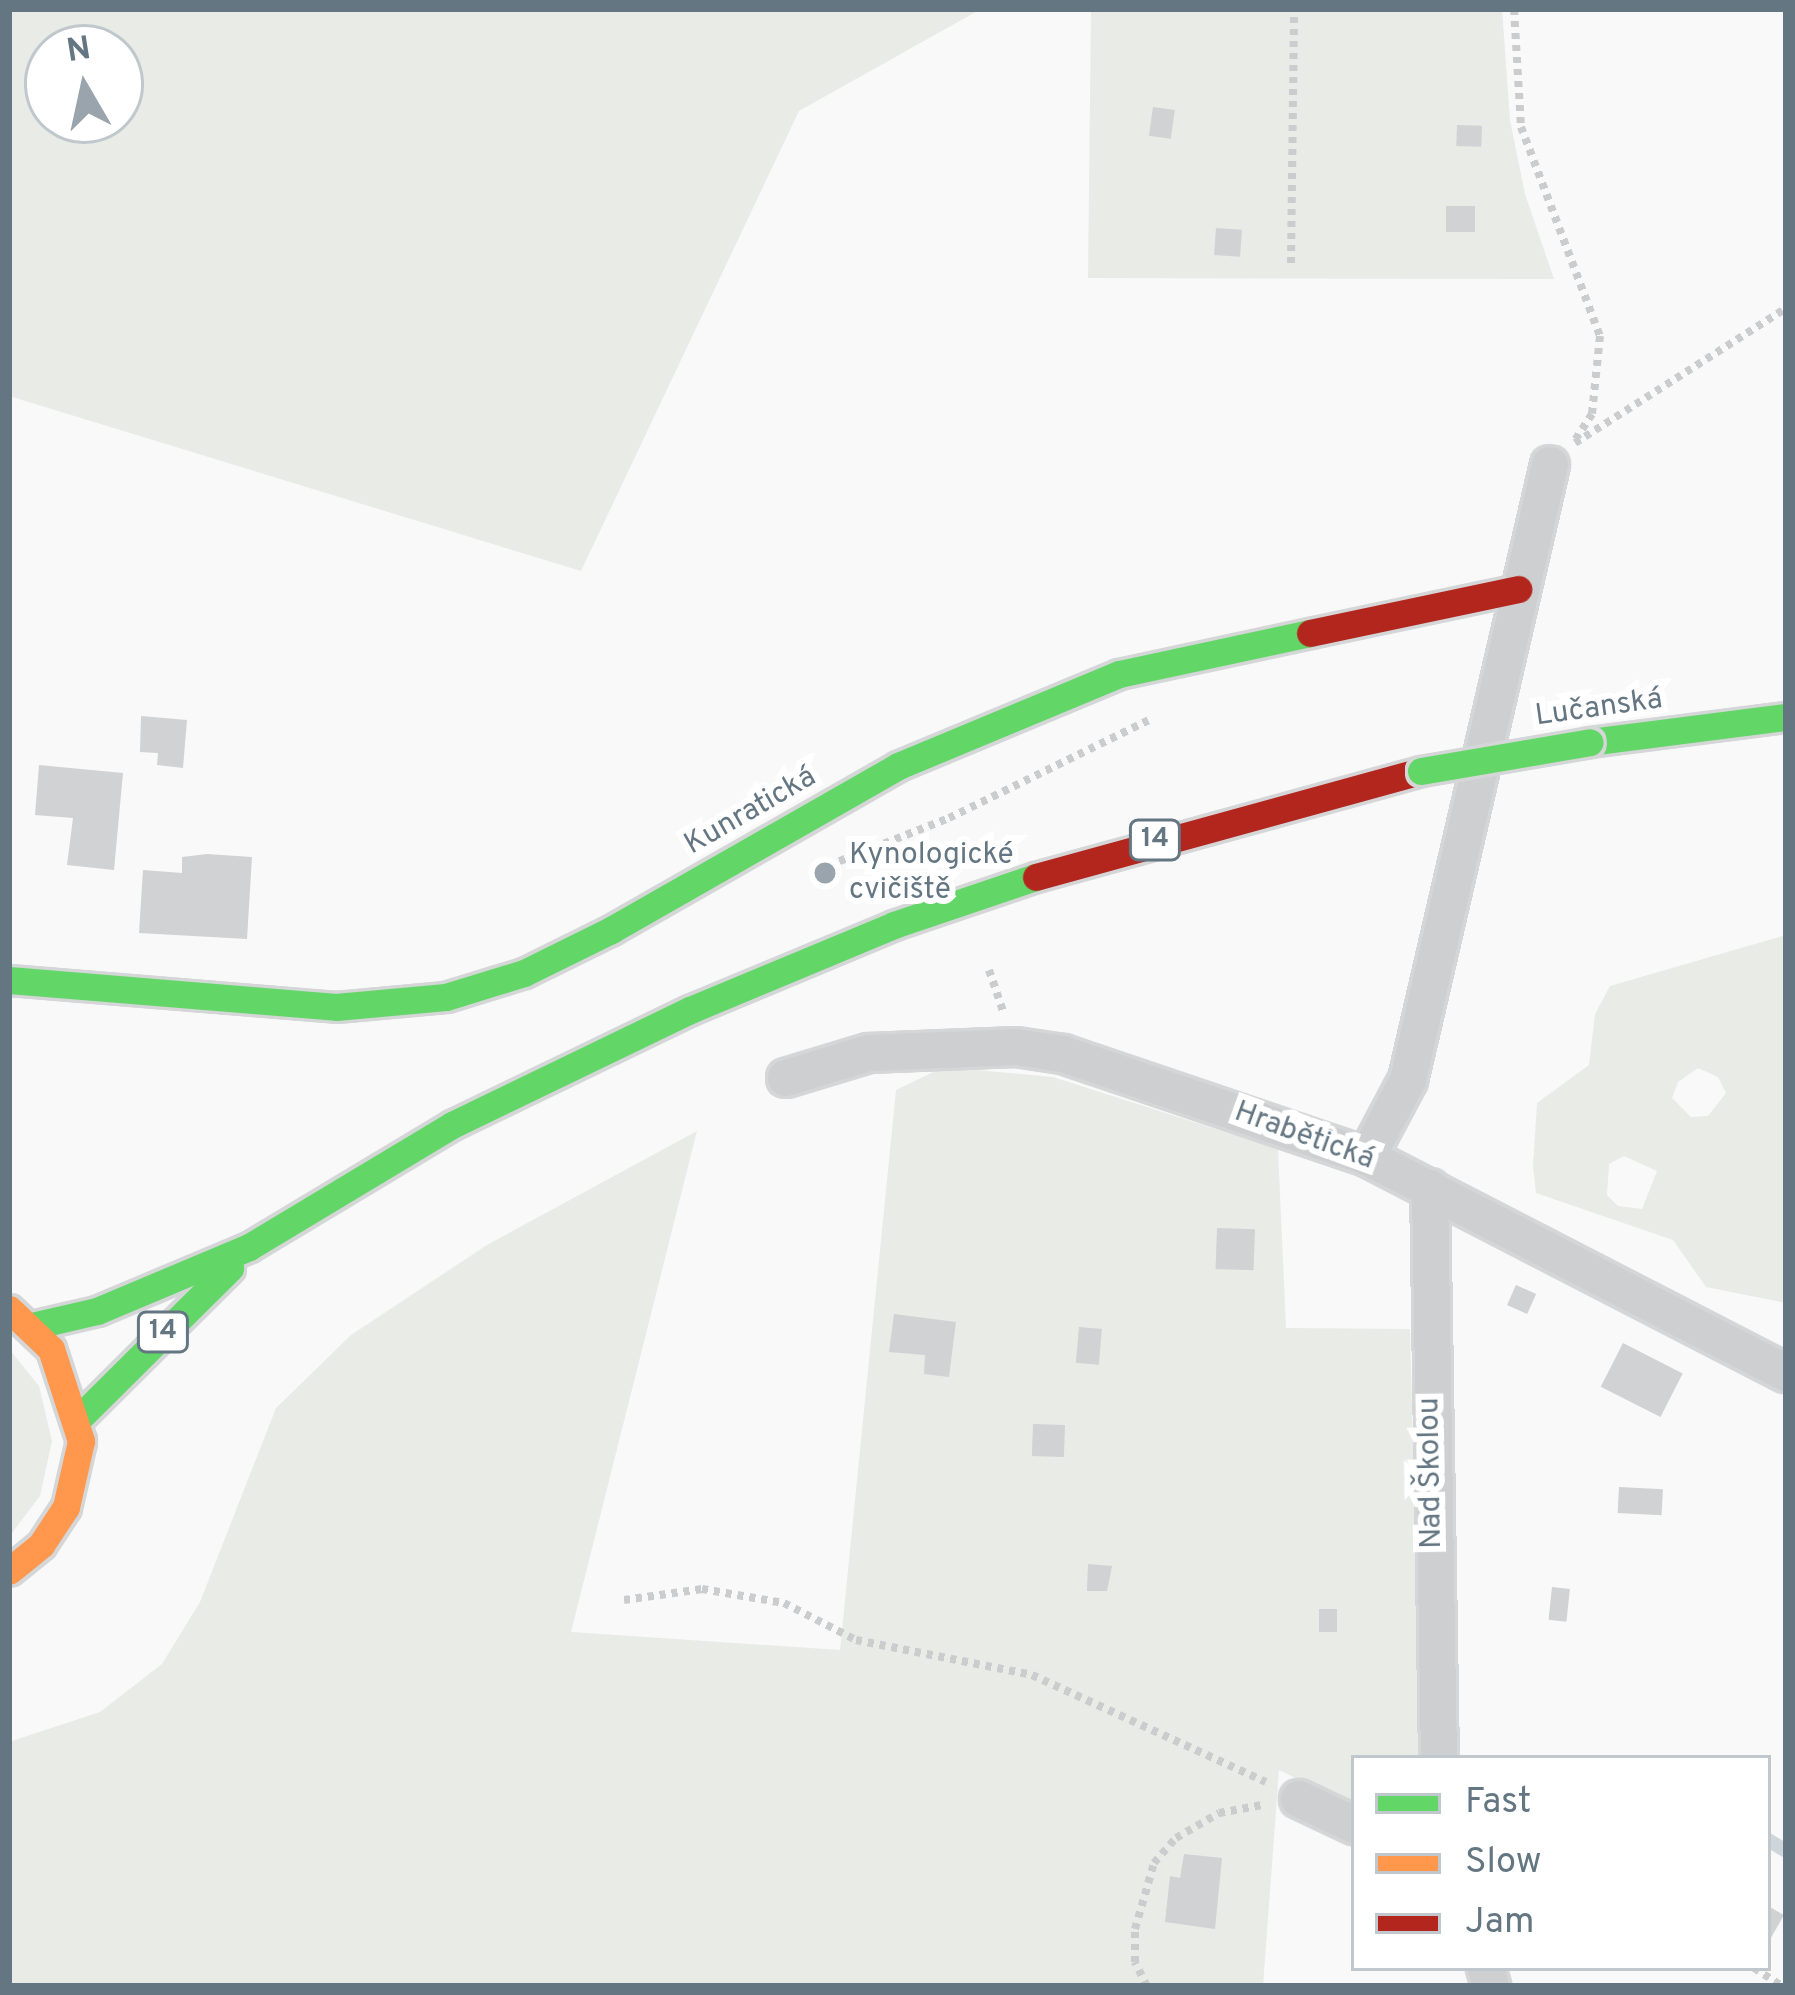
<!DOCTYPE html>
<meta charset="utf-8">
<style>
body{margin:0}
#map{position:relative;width:1795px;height:1995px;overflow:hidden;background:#f9f9f9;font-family:Overpass,sans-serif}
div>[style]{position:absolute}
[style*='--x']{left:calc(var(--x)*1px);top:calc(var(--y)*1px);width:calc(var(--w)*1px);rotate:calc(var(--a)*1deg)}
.green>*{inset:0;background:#e8ebe6}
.stream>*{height:14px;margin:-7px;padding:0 7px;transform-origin:7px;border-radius:7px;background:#ced6d9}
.building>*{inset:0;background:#d0d2d3;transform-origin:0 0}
.path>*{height:8px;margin-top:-4px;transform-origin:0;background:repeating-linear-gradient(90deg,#cbcccd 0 6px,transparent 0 12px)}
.roads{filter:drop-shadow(3px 0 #d5d6d7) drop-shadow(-3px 0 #d5d6d7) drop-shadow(0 3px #d5d6d7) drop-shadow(0 -3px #d5d6d7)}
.street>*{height:36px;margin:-18px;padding:0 18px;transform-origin:18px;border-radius:18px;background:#cecfd0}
.fast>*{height:27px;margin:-13.5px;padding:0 13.5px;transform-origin:13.5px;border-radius:13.5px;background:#63d668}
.slow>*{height:27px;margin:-13.5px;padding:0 13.5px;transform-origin:13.5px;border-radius:13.5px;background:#ff974d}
.jam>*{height:27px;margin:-13.5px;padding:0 13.5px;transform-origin:13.5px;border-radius:13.5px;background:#b3261e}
.bridges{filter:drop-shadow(3px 0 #d5d6d7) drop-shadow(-3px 0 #d5d6d7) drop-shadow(0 3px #d5d6d7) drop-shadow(0 -3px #d5d6d7)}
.fast-bridge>*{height:27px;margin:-13.5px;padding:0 13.5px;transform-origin:13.5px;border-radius:13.5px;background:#63d668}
.dots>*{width:33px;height:33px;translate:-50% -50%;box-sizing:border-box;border:6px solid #fff;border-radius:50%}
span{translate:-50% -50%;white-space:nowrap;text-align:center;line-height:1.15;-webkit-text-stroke:12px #fff;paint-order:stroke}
.shield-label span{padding:3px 9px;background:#fff;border:3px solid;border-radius:9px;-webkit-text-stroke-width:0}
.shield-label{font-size:27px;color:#657683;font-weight:700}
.street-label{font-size:30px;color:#657683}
.poi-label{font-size:30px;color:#657683}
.left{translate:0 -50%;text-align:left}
.frame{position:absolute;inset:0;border:12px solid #657683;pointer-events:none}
.legend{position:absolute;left:1351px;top:1755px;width:420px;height:216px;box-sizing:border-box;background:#fff;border:3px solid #c1c8cd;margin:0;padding:15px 21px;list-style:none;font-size:36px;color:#657683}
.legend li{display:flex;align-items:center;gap:24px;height:60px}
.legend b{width:60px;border:3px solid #c1c8cd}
.north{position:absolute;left:24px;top:24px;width:120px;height:120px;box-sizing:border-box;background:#fff;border:3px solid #c1c8cd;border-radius:50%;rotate:351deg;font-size:33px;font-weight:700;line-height:48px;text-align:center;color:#657683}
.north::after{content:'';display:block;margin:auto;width:42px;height:54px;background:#99a4ac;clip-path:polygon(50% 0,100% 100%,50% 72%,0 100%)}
</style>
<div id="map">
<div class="green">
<i style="clip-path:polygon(evenodd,9px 9px,981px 9px,799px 111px,581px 571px,9px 396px,9px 9px,120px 48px,120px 120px,48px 120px,48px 48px,120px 48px)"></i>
<i style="clip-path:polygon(1091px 9px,1502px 9px,1510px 120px,1525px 194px,1554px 279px,1088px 278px)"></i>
<i style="clip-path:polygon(evenodd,1786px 935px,1786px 1303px,1706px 1287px,1673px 1240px,1536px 1193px,1533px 1167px,1537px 1103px,1589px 1065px,1595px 1014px,1610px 986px,1786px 935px,1698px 1068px,1718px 1077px,1726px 1093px,1708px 1116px,1691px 1117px,1672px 1098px,1678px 1082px,1698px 1068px,1786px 935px,1624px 1156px,1657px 1171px,1642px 1209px,1618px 1206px,1607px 1195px,1609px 1164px,1624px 1156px)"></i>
<i style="clip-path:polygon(944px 1067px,1053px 1077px,1278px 1149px,1286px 1328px,1410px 1329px,1421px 1758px,1354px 1758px,1354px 1806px,1279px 1770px,1263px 1986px,9px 1986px,9px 1742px,100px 1712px,162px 1664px,200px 1602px,276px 1408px,351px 1335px,487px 1245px,697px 1131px,571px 1632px,840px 1650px,896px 1090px)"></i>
<i style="clip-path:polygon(9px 1349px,39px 1386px,52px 1441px,40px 1496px,9px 1537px)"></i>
</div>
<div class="stream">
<i style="--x:1768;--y:1840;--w:21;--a:31"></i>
</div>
<div class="building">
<i style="left:1153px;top:107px;width:22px;height:29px;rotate:8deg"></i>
<i style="left:1457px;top:125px;width:25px;height:21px;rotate:2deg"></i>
<i style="left:1446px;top:206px;width:29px;height:26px"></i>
<i style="left:1216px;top:228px;width:26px;height:27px;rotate:4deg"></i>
<i style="clip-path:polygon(141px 716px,187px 720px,183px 768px,157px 765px,158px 753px,140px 752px)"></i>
<i style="clip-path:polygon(39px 765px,123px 773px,114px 870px,67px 865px,73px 818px,35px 815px)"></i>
<i style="clip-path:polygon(207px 854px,252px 857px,247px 939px,139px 933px,143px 870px,182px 873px,182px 857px)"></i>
<i style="left:1217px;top:1228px;width:38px;height:41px;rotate:2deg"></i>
<i style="left:1516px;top:1285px;width:22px;height:22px;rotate:24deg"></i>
<i style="clip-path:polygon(894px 1314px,956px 1322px,949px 1377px,924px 1374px,925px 1355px,889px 1352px)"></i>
<i style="left:1079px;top:1327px;width:23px;height:36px;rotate:5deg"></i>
<i style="left:1623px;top:1343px;width:67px;height:49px;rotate:27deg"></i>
<i style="left:1033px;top:1424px;width:32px;height:32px;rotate:2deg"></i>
<i style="left:1619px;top:1487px;width:44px;height:26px;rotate:3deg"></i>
<i style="clip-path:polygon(1088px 1564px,1112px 1566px,1107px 1591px,1087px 1591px)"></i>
<i style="left:1552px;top:1587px;width:18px;height:33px;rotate:6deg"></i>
<i style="left:1337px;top:1609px;width:23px;height:18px;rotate:90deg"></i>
<i style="clip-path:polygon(1184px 1854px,1222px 1858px,1215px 1929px,1165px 1922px,1170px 1876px,1180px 1878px)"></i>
<i style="clip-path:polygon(1768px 1906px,1784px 1915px,1768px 1943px)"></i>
</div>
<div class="path">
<i style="--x:1514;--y:9;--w:118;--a:86.6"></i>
<i style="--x:1521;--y:127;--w:223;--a:69.3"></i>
<i style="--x:1600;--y:336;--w:78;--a:95.9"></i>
<i style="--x:1592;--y:414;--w:33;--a:123"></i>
<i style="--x:1291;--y:263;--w:254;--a:-89.3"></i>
<i style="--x:1575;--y:443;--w:250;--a:-32.6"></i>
<i style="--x:817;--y:870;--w:142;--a:-21.5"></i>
<i style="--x:949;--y:818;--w:227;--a:-26.1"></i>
<i style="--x:989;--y:970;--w:46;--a:71.2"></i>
<i style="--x:624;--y:1600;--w:79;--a:-8"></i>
<i style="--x:702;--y:1589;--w:83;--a:9.7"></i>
<i style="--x:784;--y:1603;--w:81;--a:27.2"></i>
<i style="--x:856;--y:1640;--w:179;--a:11.2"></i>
<i style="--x:1032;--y:1675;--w:257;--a:24.6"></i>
<i style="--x:1754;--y:1968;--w:33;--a:33"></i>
<i style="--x:1147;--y:1986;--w:27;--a:-117"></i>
<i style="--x:1135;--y:1962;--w:33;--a:-90"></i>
<i style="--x:1135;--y:1929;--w:69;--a:-73.9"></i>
<i style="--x:1154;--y:1863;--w:33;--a:-49"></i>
<i style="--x:1176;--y:1838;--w:50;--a:-30.2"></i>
<i style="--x:1219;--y:1813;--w:44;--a:-10.5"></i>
</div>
<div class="roads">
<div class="street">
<i style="--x:786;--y:1078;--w:87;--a:-16.8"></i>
<i style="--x:869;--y:1053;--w:147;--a:-2.3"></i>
<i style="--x:1016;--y:1047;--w:48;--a:8.5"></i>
<i style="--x:1063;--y:1054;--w:321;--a:18.7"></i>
<i style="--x:1367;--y:1157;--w:471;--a:27.3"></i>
<i style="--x:1367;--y:1157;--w:87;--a:-62"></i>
<i style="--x:1408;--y:1080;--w:631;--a:-77"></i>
<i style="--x:1430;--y:1188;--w:570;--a:89.1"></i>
<i style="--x:1299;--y:1799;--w:61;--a:25.3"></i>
<i style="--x:1486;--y:1968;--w:19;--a:74"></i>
</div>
<div class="fast">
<i style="--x:1590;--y:742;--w:198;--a:-7.3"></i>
<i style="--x:9;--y:980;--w:328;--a:4.7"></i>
<i style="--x:336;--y:1007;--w:110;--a:-5.2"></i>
<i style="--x:446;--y:997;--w:82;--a:-17.1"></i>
<i style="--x:524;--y:973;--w:97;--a:-26.3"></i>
<i style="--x:611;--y:930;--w:331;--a:-29.7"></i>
<i style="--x:898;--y:766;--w:239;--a:-22.6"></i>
<i style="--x:1119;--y:674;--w:195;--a:-12.1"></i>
<i style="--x:32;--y:1326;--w:67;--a:-13"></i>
<i style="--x:97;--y:1311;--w:165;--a:-22.8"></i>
<i style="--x:249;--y:1247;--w:237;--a:-31"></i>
<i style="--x:452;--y:1125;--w:264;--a:-25.8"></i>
<i style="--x:690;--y:1010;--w:221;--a:-22.6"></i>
<i style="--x:894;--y:925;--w:150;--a:-18.7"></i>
<i style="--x:79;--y:1418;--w:213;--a:-44.8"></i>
</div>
<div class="slow">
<i style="--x:9;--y:1309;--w:58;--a:43.6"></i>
<i style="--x:51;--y:1349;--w:97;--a:71.9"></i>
<i style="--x:81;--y:1441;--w:68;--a:102.8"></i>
<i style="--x:66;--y:1507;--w:45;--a:123.3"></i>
<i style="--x:41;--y:1545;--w:41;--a:140.9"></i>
</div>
<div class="jam">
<i style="--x:1310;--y:633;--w:213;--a:-11.9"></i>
<i style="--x:1036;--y:877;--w:399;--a:-15.4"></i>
</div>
</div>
<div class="bridges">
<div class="fast-bridge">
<i style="--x:1421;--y:771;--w:171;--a:-9.7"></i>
</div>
</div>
<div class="dots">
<i style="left:825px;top:873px;background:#99a4ac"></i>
</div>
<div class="shield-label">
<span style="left:1155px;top:840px">14</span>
<span style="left:163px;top:1332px">14</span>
</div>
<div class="street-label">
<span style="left:1599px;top:709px;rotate:-8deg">Lučanská</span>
<span style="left:751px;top:812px;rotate:-30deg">Kunratická</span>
<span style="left:1304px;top:1137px;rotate:20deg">Hrabětická</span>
<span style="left:1432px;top:1473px;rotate:-91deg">Nad Školou</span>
</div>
<div class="poi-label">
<span class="left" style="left:849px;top:873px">Kynologické<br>cvičiště</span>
</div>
<div class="frame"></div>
<ul class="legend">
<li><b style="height:15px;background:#63d668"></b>Fast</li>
<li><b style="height:15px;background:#ff974d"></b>Slow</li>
<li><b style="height:15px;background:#b3261e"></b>Jam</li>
</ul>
<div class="north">N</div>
</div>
